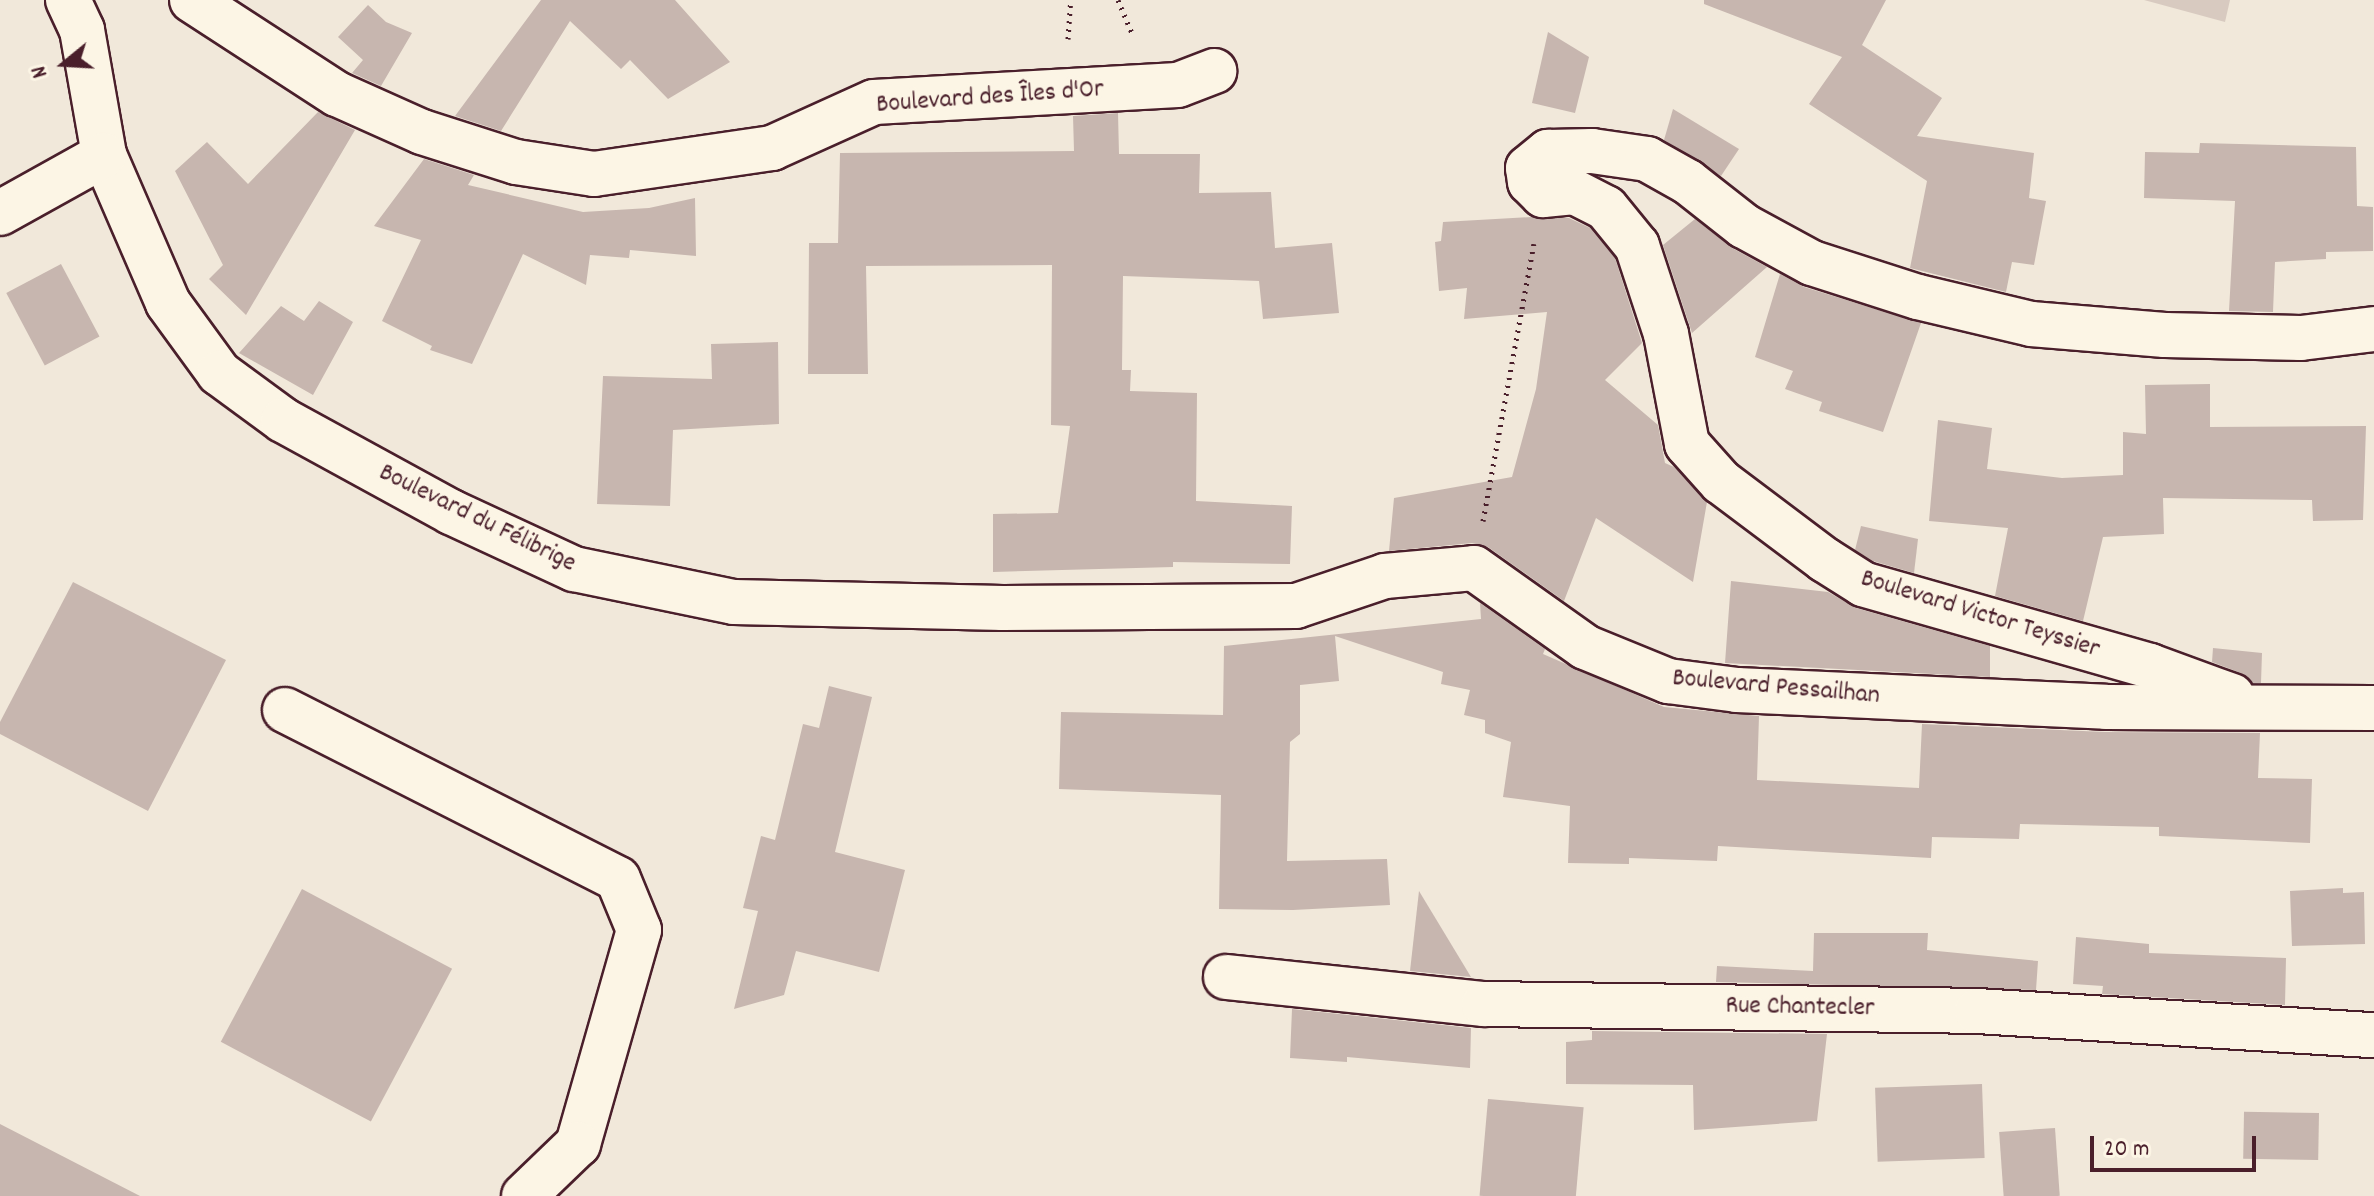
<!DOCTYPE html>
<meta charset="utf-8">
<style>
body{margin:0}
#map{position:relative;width:2374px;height:1196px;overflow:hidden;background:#f1e8da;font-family:Dekko,sans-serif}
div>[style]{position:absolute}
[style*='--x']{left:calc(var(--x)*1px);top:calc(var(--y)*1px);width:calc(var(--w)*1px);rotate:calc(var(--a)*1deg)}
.green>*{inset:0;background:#d8cac0}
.building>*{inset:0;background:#c7b6af;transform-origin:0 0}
.path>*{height:5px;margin-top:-2.5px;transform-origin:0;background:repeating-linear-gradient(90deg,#4a1f2b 0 2px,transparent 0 8px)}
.roads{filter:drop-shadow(2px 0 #4a1f2b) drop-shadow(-2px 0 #4a1f2b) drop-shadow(0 2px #4a1f2b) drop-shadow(0 -2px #4a1f2b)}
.minor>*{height:44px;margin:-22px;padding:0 22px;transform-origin:22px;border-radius:22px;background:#fcf5e5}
span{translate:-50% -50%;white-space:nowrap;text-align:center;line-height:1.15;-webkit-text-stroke:7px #fcf5e5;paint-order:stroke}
.street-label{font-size:26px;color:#4a1f2b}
.north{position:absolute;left:24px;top:24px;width:80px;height:80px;-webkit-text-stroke:6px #fcf5e5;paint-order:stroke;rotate:252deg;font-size:22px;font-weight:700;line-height:32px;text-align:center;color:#4a1f2b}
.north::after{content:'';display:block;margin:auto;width:28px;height:36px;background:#4a1f2b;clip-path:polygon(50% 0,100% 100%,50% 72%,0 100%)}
.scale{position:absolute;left:2090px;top:1136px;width:166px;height:36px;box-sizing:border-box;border:4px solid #4a1f2b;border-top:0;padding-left:10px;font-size:24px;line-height:28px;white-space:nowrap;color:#4a1f2b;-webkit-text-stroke:6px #fcf5e5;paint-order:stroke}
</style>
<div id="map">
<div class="green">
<i style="clip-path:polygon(2144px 0,2230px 0,2225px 22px)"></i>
</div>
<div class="building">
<i style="clip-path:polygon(541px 0,675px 0,730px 62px,668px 99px,630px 60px,621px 69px,570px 21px,501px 131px,455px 116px)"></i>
<i style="clip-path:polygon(1704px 0,1886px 0,1862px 45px,1942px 98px,1917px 136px,2034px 153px,2029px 198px,2046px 201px,2034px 265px,2012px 262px,2006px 292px,1910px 268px,1927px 181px,1809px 104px,1842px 57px,1704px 4px)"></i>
<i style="clip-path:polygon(368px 5px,386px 22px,412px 33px,381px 86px,352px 73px,363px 60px,338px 37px)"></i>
<i style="clip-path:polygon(1548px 32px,1589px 57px,1575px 113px,1532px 103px)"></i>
<i style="clip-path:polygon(1673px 109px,1739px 149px,1721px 176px,1664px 140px)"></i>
<i style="clip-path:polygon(318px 112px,355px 130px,246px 315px,209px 279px,223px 265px,175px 171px,207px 142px,248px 184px)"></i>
<i style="clip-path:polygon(1118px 113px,1119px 154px,1200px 154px,1199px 193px,1271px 192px,1275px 248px,1332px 243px,1339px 313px,1263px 319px,1259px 281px,1123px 276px,1122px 370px,1131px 370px,1130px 391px,1197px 393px,1196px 501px,1292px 506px,1290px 564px,1173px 562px,1173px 567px,993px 572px,993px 514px,1058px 513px,1070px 426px,1051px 425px,1052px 265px,866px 266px,868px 374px,808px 374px,809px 243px,838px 243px,840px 153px,1074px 151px,1073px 116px)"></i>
<i style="clip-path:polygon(2200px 143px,2356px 147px,2357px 206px,2373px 207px,2373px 251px,2326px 252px,2326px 259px,2275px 262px,2273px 312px,2229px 311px,2235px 201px,2144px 198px,2145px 152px,2199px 153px)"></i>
<i style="clip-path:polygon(424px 159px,474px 175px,468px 185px,583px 212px,649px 208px,695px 198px,696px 256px,630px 250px,629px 258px,590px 255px,586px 285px,523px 254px,472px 364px,430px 350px,432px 346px,382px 321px,421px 240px,374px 226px)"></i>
<i style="clip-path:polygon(1532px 217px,1569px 218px,1590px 228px,1615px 258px,1642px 343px,1605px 380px,1658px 425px,1665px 463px,1674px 467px,1707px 502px,1693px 582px,1596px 518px,1564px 601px,1488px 547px,1472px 543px,1389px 551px,1394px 498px,1512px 477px,1536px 389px,1547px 312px,1464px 319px,1467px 288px,1439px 291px,1435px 242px,1441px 241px,1443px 222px)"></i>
<i style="clip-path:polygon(1695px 219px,1732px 248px,1767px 267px,1692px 333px,1663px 245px)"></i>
<i style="left:61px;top:264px;width:82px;height:62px;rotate:62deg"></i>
<i style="clip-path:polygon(1780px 274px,1804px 287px,1921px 323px,1883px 432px,1819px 411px,1822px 402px,1785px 389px,1793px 371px,1755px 357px)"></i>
<i style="clip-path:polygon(319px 301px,353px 322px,313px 395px,239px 353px,281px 306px,304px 321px)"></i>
<i style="clip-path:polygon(778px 342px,779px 424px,673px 430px,670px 506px,597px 504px,603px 376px,712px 379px,711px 344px)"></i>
<i style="clip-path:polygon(2210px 384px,2210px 427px,2366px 426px,2363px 520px,2313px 521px,2312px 500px,2163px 498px,2164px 534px,2103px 537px,2083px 621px,1995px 596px,2008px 528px,1929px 521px,1938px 420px,1992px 428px,1987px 469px,2062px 478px,2123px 475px,2123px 432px,2146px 434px,2145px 385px)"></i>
<i style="clip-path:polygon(1861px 526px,1918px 539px,1914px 573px,1873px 561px,1855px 550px)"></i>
<i style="clip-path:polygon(1731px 581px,1828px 592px,1856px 608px,1990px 646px,1990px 677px,1725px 663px)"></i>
<i style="clip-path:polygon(73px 582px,226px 660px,148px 811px,0 734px,0 722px)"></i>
<i style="clip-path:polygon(1480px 603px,1545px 649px,1543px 654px,1664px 707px,1759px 716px,1757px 780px,1919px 788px,1922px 724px,2105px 732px,2260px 733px,2258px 778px,2312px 779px,2310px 843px,2159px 836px,2159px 827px,2020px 824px,2019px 839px,1932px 837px,1931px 858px,1718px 846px,1717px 861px,1629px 858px,1629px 864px,1568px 863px,1570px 806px,1503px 797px,1511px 742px,1485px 733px,1485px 720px,1464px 715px,1470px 690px,1441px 684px,1443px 672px,1335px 636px,1339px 681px,1300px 685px,1300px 734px,1290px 742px,1287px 861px,1387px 859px,1390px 905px,1293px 910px,1219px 909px,1221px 795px,1059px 789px,1061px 712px,1223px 715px,1224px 646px,1481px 619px)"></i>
<i style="clip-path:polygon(2213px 648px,2262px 653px,2261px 683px,2252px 683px,2241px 673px,2212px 662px)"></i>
<i style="clip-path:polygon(829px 686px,872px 697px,835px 852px,905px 870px,879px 972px,796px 951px,784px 995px,734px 1009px,758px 911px,743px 908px,761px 836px,775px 840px,803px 724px,819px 728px)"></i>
<i style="clip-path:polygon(2343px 888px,2343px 893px,2364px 892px,2365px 944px,2292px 946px,2290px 891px)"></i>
<i style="left:302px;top:889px;width:170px;height:173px;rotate:28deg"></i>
<i style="clip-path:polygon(1419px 891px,1471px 977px,1410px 971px)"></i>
<i style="clip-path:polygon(1814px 933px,1928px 933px,1927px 950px,2038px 961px,2036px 990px,1716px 982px,1717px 966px,1813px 971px)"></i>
<i style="clip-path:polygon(2076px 937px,2149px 944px,2149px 953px,2286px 958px,2285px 1005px,2102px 994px,2103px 986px,2073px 984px)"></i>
<i style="clip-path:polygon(1292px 1009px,1471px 1028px,1470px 1068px,1347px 1057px,1347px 1062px,1290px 1058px)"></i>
<i style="clip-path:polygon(1592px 1031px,1827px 1034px,1817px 1121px,1694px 1130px,1693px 1085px,1566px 1084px,1566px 1042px,1592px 1040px)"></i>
<i style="left:1982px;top:1084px;width:74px;height:107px;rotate:88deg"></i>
<i style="left:1488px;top:1099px;width:96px;height:97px;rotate:5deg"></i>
<i style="left:2319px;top:1113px;width:47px;height:75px;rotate:91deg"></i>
<i style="clip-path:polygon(0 1124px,140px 1196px,0 1196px)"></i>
<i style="left:2055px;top:1128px;width:68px;height:56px;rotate:86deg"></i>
</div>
<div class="path">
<i style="--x:1118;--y:0;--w:39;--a:67"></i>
<i style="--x:1068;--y:39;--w:39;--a:-86"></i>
<i style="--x:1483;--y:521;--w:282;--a:-79.6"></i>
</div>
<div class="roads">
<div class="minor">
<i style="--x:68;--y:0;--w:33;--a:65"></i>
<i style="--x:82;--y:30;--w:127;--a:80"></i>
<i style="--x:104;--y:155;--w:161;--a:66.6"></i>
<i style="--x:168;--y:303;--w:87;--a:53.9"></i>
<i style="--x:219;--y:373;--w:79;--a:36.3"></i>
<i style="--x:283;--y:420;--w:192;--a:28.7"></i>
<i style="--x:451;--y:512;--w:136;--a:24.9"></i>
<i style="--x:574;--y:569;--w:163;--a:11.7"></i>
<i style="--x:734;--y:602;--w:269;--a:1.3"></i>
<i style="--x:1003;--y:608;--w:293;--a:-0.4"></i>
<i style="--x:1296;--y:606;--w:94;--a:-18.6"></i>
<i style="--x:1385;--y:576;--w:89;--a:-5.1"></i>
<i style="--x:1474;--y:568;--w:136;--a:35.4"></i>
<i style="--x:1585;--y:647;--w:90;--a:22.3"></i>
<i style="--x:1668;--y:681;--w:70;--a:7.4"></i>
<i style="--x:1737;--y:690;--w:369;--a:2.6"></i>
<i style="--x:2106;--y:707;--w:268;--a:0.2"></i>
<i style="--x:192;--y:0;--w:173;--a:33"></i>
<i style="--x:337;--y:94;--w:93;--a:24.1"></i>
<i style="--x:422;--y:132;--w:99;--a:17.7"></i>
<i style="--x:516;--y:162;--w:79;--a:8.7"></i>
<i style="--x:594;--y:174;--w:180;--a:-8.3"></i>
<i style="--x:772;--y:148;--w:112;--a:-24.3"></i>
<i style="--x:874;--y:102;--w:304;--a:-3.2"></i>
<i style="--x:1178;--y:85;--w:39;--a:-21"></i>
<i style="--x:0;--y:213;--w:119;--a:-29.1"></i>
<i style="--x:2232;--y:696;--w:87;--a:-159.9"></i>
<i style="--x:2150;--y:666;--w:298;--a:-164.1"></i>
<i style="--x:1863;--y:584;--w:45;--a:-147.7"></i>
<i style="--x:1825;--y:560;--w:130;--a:-143.1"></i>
<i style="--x:1721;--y:482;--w:51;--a:-131.8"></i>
<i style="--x:1687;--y:444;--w:112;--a:-100.8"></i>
<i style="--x:1666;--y:334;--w:93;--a:-108.2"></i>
<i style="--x:1637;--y:246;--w:49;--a:-129.2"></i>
<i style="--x:1606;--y:208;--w:36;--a:-153"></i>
<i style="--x:1574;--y:192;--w:31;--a:174"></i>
<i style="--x:1543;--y:195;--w:18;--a:-135"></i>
<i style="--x:1530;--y:182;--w:14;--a:-98"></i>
<i style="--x:1528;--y:168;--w:26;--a:-39"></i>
<i style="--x:1548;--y:152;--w:44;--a:-1.3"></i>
<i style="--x:1592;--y:151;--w:56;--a:8.3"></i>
<i style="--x:1647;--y:159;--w:47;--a:29.3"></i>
<i style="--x:1688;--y:182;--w:71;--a:38.2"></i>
<i style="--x:1744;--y:226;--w:77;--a:28.6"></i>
<i style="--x:1812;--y:263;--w:111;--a:17.8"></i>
<i style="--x:1918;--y:297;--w:116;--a:13.4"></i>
<i style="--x:2031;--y:324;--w:134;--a:4.7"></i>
<i style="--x:2165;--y:335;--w:136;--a:1.3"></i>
<i style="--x:2301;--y:338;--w:74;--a:-7"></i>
<i style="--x:285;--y:710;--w:373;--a:26.9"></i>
<i style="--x:618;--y:879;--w:55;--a:67.6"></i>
<i style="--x:639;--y:930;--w:223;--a:105.9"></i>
<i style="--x:578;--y:1144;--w:75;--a:136.1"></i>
<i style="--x:1226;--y:977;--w:259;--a:6"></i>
<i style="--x:1484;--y:1004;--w:493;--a:0.8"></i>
<i style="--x:1977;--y:1011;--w:398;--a:3.5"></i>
</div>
</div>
<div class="street-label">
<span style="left:990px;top:98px;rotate:-4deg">Boulevard des Îles d'Or</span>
<span style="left:477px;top:519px;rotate:26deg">Boulevard du Félibrige</span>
<span style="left:1980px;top:615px;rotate:17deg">Boulevard Victor Teyssier</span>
<span style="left:1776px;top:688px;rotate:5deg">Boulevard Pessailhan</span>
<span style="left:1800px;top:1008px;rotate:1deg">Rue Chantecler</span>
</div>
<div class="north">N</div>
<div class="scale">20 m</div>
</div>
